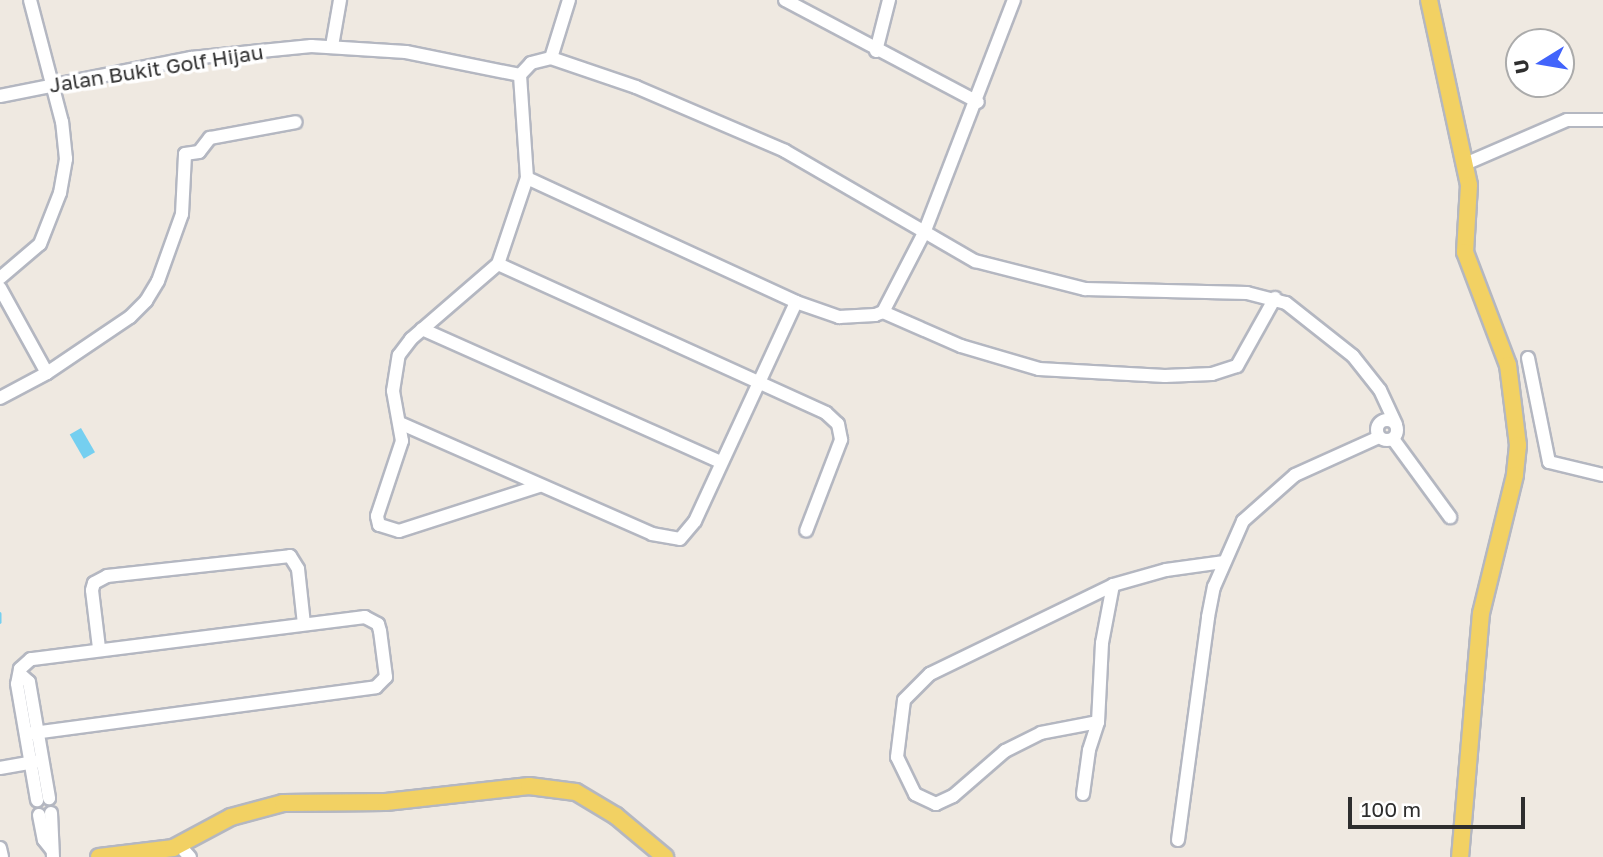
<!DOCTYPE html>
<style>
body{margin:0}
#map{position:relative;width:1603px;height:857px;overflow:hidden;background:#efe9e1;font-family:"Golos Text",sans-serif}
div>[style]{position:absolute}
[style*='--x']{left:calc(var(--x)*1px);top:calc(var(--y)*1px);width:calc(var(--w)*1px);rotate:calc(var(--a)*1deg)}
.water>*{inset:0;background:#75cff0;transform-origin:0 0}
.stream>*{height:3.5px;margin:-1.75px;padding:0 1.75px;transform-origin:1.75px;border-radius:1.75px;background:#75cff0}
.roads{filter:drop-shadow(2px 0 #b4b7c1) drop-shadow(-2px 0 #b4b7c1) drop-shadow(0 2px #b4b7c1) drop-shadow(0 -2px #b4b7c1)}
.minor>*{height:12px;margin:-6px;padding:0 6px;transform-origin:6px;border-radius:6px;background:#fff}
.minor>.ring{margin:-6px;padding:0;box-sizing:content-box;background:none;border:12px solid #fff;border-radius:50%}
.major>*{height:16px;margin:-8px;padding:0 8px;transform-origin:8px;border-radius:8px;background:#f2d163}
span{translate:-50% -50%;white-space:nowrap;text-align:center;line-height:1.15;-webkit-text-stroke:7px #fff;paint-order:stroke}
.street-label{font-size:21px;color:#2e2e2e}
.north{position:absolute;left:1505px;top:28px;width:70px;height:70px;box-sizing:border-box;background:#fff;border:2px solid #ababab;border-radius:50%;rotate:259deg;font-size:19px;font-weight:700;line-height:28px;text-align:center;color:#2e2e2e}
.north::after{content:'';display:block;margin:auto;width:24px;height:32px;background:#4264fb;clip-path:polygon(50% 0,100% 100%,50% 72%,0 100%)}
.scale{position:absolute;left:1348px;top:797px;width:177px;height:32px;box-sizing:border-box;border:4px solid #2e2e2e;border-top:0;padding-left:9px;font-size:21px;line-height:24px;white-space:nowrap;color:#2e2e2e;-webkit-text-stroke:5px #fff;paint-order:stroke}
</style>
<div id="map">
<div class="water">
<i style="left:81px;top:428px;width:28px;height:13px;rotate:60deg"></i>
</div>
<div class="stream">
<i style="--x:0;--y:614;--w:8;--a:90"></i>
</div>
<div class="roads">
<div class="minor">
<i style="--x:785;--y:0;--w:218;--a:27.9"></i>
<i style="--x:332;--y:46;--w:47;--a:-80.1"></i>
<i style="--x:876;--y:51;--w:53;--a:-75.7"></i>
<i style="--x:551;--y:58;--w:90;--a:18.8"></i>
<i style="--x:636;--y:87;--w:162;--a:23.2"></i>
<i style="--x:785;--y:151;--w:220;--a:30.1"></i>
<i style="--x:975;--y:261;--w:114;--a:14.3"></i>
<i style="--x:1085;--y:289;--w:162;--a:1.4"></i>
<i style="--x:1247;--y:293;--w:40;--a:14.4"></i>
<i style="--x:1286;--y:303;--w:85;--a:38.3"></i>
<i style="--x:1353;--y:356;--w:43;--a:51.5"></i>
<i style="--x:1380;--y:390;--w:38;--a:65"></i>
<i style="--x:0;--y:96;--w:195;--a:-11.3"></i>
<i style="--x:191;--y:58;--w:121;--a:-5.7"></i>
<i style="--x:311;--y:46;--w:95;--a:3.6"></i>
<i style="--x:406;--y:52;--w:116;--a:11.4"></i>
<i style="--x:1465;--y:164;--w:111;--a:-23.3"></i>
<i style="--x:1567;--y:120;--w:36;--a:0"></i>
<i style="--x:527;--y:178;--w:296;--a:24.7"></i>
<i style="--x:796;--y:302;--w:46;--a:19.2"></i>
<i style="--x:839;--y:317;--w:36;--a:-3"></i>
<i style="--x:875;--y:315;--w:9;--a:-21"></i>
<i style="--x:883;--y:312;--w:89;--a:-62.6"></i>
<i style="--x:924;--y:233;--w:250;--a:-68.9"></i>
<i style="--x:498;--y:264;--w:360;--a:24.4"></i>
<i style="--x:826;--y:413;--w:16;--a:43"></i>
<i style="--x:838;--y:424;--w:16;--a:79"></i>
<i style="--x:841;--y:440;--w:97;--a:111"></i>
<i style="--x:0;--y:278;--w:52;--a:-40.4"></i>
<i style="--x:40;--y:244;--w:55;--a:-68.6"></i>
<i style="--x:60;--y:193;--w:35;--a:-80"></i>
<i style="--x:66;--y:159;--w:37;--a:-96"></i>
<i style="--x:62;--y:122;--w:126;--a:-104.7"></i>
<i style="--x:0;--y:288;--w:97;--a:61.1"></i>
<i style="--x:883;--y:312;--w:85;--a:23.6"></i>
<i style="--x:961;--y:346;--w:81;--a:16.4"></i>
<i style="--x:1039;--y:369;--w:126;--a:3.2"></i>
<i style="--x:1165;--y:376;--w:47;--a:-2.4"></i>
<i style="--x:1212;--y:374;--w:26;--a:-18"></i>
<i style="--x:1237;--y:366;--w:78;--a:-60.8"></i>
<i style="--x:422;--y:329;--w:325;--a:24"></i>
<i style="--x:1528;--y:358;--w:106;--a:78.6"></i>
<i style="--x:1549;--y:462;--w:56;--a:13.5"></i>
<i style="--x:0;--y:398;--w:53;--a:-28"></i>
<i style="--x:47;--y:373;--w:100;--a:-34"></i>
<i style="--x:130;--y:317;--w:23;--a:-45"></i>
<i style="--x:146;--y:301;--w:23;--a:-59"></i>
<i style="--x:158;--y:281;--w:71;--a:-70.3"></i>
<i style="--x:182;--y:214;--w:60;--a:-87.1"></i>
<i style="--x:185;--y:154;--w:14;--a:-8"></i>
<i style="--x:199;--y:152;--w:18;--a:-52"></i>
<i style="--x:210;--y:138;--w:87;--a:-10.5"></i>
<i class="ring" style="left:1377px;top:420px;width:8px;height:8px"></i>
<i style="--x:402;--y:424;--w:273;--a:23.7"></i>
<i style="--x:652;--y:534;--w:28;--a:10"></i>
<i style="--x:680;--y:539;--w:23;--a:-50"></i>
<i style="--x:695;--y:521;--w:241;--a:-65.2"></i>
<i style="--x:1393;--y:439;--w:97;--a:53.8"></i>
<i style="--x:539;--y:486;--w:147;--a:162.2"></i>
<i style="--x:399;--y:531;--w:21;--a:-163"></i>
<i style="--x:379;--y:525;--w:9;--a:-103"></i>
<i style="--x:377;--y:516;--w:79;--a:-71.6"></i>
<i style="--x:402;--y:441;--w:51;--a:-100.2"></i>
<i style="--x:393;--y:391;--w:36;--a:-81"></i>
<i style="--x:399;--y:355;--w:20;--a:-53"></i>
<i style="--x:411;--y:339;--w:115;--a:-40.8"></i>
<i style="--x:498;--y:264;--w:91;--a:-71.4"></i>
<i style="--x:527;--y:178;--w:103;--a:-93.9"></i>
<i style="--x:520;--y:75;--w:16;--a:-47"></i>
<i style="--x:531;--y:63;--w:21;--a:-14"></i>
<i style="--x:551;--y:58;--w:61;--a:-72.8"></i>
<i style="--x:99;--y:648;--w:58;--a:-96.9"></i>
<i style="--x:92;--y:590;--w:7;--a:-74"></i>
<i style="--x:94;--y:583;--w:15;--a:-28"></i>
<i style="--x:107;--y:576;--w:184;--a:-6.2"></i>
<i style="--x:290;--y:556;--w:15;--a:58"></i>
<i style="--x:298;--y:569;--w:55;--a:83.8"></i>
<i style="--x:20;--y:674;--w:12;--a:42"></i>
<i style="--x:29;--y:682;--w:118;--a:80.2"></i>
<i style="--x:1098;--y:722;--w:58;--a:169.1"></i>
<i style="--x:1041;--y:733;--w:40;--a:153.4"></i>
<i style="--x:1005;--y:751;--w:69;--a:139.1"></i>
<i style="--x:953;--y:796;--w:19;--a:155"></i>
<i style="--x:936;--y:804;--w:23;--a:-155"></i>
<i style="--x:915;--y:794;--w:41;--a:-115.9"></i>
<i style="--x:897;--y:757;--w:57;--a:-83"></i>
<i style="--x:904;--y:700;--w:37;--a:-45"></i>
<i style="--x:930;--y:674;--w:203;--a:-25.9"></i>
<i style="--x:1113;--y:585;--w:55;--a:-15.8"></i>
<i style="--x:1166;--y:570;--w:59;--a:-7.9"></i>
<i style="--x:26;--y:734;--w:353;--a:-7.6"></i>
<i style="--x:376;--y:687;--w:14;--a:-45"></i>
<i style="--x:386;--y:677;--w:46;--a:-97.4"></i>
<i style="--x:380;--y:631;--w:7;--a:-106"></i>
<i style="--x:378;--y:624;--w:15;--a:-152"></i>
<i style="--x:365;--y:617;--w:337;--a:172.8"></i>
<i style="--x:31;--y:659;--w:15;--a:138"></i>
<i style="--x:20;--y:669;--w:15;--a:101"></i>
<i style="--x:17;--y:684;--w:118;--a:80.2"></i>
<i style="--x:0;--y:768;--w:36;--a:-10"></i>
<i style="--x:1083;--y:794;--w:44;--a:-82.2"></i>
<i style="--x:1089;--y:750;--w:29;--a:-72"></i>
<i style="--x:1098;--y:722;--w:79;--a:-87.1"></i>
<i style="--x:1102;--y:643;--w:59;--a:-79.3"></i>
<i style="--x:51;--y:813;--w:44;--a:87.4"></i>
<i style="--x:39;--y:815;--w:25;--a:79"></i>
<i style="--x:44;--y:840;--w:13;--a:51"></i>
<i style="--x:1178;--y:840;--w:225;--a:-82.3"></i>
<i style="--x:1208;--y:617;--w:31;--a:-79"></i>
<i style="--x:1214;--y:587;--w:72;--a:-66.3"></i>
<i style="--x:1243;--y:521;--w:69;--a:-41.5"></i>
<i style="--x:1295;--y:475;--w:92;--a:-24.3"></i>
<i style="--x:180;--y:846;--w:15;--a:48"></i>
<i style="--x:0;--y:848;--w:9;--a:77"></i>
</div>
<div class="major">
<i style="--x:1429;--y:0;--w:189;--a:77.8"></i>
<i style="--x:1469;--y:185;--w:67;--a:93.4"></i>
<i style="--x:1465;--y:252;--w:121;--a:69.2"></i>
<i style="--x:1508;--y:365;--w:81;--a:82.9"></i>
<i style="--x:1518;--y:445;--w:30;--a:96"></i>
<i style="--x:1515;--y:475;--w:142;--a:103.8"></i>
<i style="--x:1481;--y:613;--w:245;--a:94.9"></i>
<i style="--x:99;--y:857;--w:75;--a:-6.9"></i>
<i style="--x:173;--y:848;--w:66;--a:-28.1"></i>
<i style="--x:231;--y:817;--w:54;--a:-15.1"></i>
<i style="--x:283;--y:803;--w:103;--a:-0.6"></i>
<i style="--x:386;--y:802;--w:144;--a:-6.4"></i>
<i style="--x:529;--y:786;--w:47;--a:7.3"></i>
<i style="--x:576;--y:792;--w:47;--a:31"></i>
<i style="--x:616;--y:816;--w:64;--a:39.9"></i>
</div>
</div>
<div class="street-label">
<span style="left:156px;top:68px;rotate:-9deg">Jalan Bukit Golf Hijau</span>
</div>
<div class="north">U</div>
<div class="scale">100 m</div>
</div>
